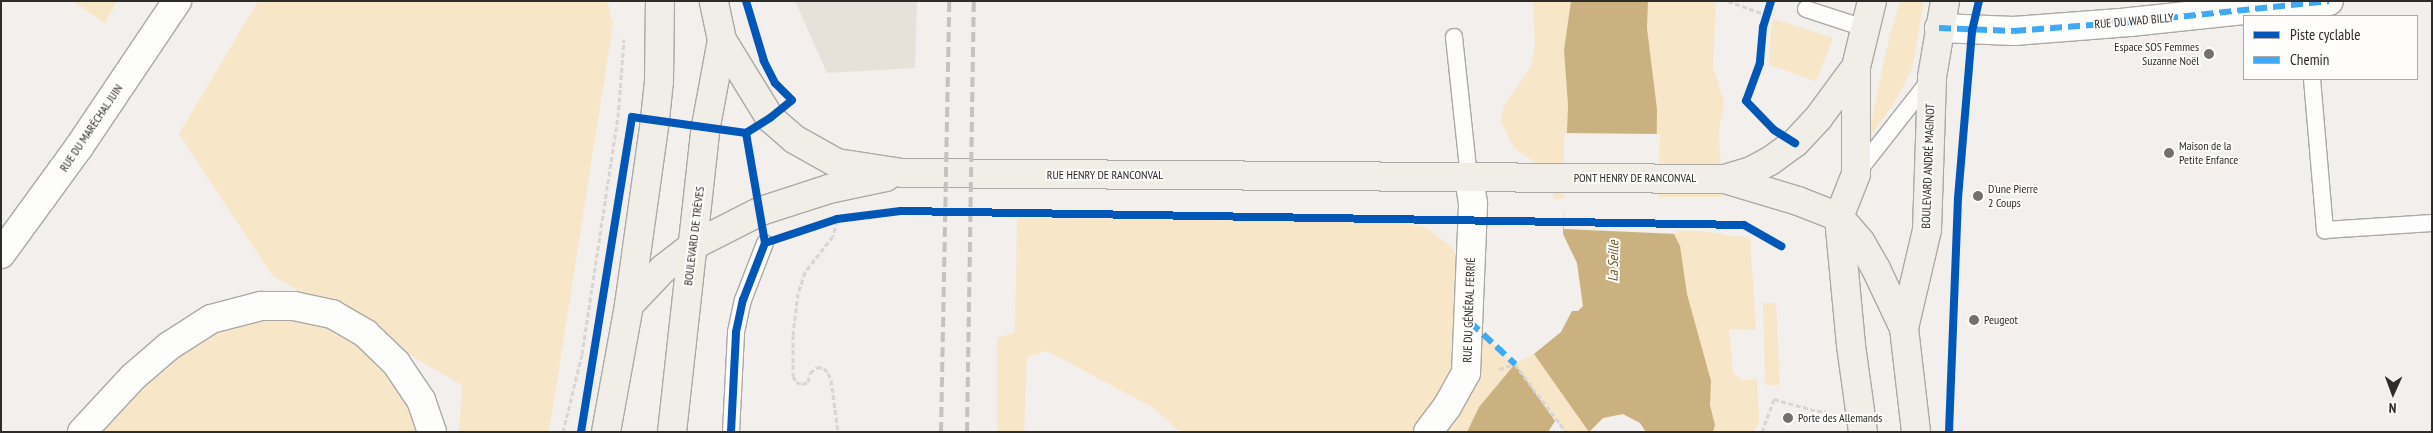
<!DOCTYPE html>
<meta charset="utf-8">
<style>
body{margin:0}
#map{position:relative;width:2433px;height:433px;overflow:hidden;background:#f2efec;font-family:"PT Sans Narrow",sans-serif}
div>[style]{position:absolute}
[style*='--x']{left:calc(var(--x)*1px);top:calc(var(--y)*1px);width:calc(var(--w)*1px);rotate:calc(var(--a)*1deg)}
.built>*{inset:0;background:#e7e2d9}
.green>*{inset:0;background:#f7e6c8}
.water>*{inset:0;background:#ccb180}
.pier>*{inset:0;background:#f2efec}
.path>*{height:3px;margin-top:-1.5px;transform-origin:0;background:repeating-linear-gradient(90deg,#d8d6d5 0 5px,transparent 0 7.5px)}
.roads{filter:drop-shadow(1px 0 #aba9a6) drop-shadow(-1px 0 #aba9a6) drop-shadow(0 1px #aba9a6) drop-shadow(0 -1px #aba9a6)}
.service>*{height:16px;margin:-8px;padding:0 8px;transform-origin:8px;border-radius:8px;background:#fdfdfc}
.minor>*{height:28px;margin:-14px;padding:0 14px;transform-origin:14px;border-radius:14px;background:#fdfdfc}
.tertiary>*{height:28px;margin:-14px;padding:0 14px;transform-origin:14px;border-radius:14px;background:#fdfdfc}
.primary>*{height:28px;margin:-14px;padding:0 14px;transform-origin:14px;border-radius:14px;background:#f1ede7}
.rail>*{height:4px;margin-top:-2px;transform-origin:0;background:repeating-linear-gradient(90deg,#c3c3c2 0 10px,transparent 0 15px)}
.quiet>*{height:6px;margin-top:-3px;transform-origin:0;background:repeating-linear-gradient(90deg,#3fa9f5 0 12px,transparent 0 18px)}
.cycleway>*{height:8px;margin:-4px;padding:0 4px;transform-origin:4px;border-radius:4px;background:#0057b8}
.dots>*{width:14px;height:14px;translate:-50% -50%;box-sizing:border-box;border:2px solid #fffefd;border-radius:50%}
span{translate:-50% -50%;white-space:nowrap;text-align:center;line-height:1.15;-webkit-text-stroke:4px #fffefd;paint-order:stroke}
.street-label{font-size:12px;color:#2e2c29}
.poi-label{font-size:12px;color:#2e2c29}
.right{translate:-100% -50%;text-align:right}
.left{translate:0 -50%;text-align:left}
.water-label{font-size:14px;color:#6c531f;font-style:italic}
.frame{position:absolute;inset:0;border:2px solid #2e2c29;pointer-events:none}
.legend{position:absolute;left:2243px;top:15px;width:175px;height:65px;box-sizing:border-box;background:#fffefd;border:1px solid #abaaa8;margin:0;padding:6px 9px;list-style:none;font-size:15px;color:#2e2c29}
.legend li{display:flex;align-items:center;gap:10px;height:25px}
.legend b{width:25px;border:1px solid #abaaa8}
.north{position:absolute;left:2368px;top:368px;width:50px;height:50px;-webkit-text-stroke:4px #fffefd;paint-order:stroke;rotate:182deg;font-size:14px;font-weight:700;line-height:20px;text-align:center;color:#2e2c29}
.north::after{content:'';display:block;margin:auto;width:18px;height:22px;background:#2e2c29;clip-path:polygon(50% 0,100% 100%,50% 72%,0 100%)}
</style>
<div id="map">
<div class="built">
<i style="clip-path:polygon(795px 1px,917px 1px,915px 68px,827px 73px)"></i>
</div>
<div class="green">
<i style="clip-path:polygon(72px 1px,117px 1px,105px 23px)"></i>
<i style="clip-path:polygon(258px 1px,607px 1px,613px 24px,549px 432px,459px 432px,462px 385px,272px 275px,179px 134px)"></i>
<i style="clip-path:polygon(1533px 1px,1571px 1px,1564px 50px,1568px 105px,1565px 198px,1554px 199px,1550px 180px,1541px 166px,1514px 148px,1501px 122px,1503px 107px,1530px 69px,1535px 47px)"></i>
<i style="clip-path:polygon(1648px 1px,1716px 1px,1713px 68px,1724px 102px,1719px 132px,1722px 197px,1656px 197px,1657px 109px,1647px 28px)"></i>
<i style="clip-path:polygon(1900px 1px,1924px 1px,1912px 69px,1894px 103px,1874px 131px,1869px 132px,1889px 39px)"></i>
<i style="clip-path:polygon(1774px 19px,1833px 38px,1816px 81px,1769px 65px,1771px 29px)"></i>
<i style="clip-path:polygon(1017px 218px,1397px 222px,1425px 227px,1452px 247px,1470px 287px,1470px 322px,1515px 364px,1534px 354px,1561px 332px,1572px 311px,1578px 311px,1583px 306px,1577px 263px,1563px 234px,1564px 229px,1700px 231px,1750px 238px,1756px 330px,1729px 329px,1733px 372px,1741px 380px,1757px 379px,1759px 422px,1754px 432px,1646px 432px,1640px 423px,1623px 414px,1603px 418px,1589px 432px,1564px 432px,1515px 364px,1479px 407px,1467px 432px,1180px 432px,1154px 408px,1047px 351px,1027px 357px,1024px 432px,997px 432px,997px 338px,1015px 332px)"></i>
<i style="clip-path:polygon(1763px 303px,1776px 303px,1780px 385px,1765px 385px)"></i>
<i style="clip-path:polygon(261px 306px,366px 334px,432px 432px,82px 432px,133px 377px)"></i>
</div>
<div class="water">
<i style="clip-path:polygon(1571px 1px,1648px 1px,1647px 28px,1657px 109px,1656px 197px,1680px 246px,1687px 294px,1711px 381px,1710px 405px,1715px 425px,1713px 432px,1646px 432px,1640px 423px,1623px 414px,1603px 418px,1589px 432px,1534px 354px,1561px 332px,1572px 311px,1578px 311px,1583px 306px,1577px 263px,1563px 234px,1568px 105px,1564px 50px)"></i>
<i style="clip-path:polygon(1515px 364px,1555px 421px,1548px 432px,1467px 432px,1479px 407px)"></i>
</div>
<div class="pier">
<i style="clip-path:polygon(1564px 133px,1660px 134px,1658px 197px,1677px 234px,1564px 229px)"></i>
</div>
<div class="path">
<i style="--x:1728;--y:1;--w:41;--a:19.7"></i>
<i style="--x:837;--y:220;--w:16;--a:104"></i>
<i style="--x:833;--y:236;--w:46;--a:127.9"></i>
<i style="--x:805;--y:272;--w:22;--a:108"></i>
<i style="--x:798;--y:293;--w:42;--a:96.8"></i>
<i style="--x:793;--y:335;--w:41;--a:90"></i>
<i style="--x:793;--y:376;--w:7;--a:63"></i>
<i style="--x:796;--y:382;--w:6;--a:18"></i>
<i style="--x:802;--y:384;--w:6;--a:-18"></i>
<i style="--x:808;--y:382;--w:9;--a:-77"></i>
<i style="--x:810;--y:373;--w:9;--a:-41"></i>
<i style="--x:817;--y:367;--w:7;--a:8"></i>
<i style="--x:824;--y:368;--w:6;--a:51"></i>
<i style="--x:828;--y:373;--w:8;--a:67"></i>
<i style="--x:831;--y:380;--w:52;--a:82.3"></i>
<i style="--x:1499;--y:369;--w:17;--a:-17"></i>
<i style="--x:1515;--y:364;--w:85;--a:53.1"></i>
<i style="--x:563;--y:432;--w:80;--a:-76.3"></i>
<i style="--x:582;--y:354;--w:240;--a:-81.4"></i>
<i style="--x:618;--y:117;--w:78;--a:-85.6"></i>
<i style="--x:1762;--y:432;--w:35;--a:-70"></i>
<i style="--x:1774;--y:399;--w:45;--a:15.6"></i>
<i style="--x:1817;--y:411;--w:9;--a:0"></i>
</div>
<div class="roads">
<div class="service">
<i style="--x:1806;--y:9;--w:61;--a:18.1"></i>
<i style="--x:1454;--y:37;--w:141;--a:83.9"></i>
<i style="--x:2312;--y:79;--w:152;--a:85.1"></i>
<i style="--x:2325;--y:230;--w:107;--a:-3.7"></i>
<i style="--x:1856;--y:174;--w:120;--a:-51.8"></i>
<i style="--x:731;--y:432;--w:100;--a:-87.1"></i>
<i style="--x:736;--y:332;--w:33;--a:-78"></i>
<i style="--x:743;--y:300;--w:61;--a:-68.9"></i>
</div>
<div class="minor">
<i style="--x:1939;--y:28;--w:75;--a:2.3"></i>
<i style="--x:2014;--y:31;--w:116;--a:-4.4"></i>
<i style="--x:2130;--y:22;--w:200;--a:-6"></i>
<i style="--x:1;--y:254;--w:132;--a:-53.9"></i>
<i style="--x:79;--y:147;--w:176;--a:-56.1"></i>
<i style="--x:1428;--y:432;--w:31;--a:-53"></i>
<i style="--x:1447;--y:407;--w:39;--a:-61"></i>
<i style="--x:1466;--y:373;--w:170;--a:-87.6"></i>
<i style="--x:1473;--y:203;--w:26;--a:-99"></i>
</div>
<div class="tertiary">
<i style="--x:82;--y:432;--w:75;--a:-47.2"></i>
<i style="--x:133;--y:377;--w:48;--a:-40.7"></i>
<i style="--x:169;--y:346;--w:50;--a:-32.7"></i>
<i style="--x:211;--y:319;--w:52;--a:-14.6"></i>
<i style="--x:261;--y:306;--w:33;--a:0"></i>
<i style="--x:294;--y:306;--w:39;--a:12"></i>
<i style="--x:332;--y:314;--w:39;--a:30"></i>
<i style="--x:366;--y:334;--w:42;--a:44"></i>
<i style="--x:396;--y:363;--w:45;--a:56"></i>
<i style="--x:421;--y:400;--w:34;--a:71"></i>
</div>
<div class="primary">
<i style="--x:722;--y:40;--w:92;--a:58.4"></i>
<i style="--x:770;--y:118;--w:32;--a:41"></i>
<i style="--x:794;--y:139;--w:49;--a:29.2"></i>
<i style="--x:837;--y:163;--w:66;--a:8.7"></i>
<i style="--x:902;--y:173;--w:823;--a:0.42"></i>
<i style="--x:1725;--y:179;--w:76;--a:16.8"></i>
<i style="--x:1798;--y:201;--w:44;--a:21.3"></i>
<i style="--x:1839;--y:217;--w:32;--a:49"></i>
<i style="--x:1860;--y:241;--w:32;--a:60"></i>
<i style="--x:1876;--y:269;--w:65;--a:64.6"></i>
<i style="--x:1904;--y:328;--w:105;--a:83.4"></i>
<i style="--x:1725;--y:179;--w:27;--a:-17"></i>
<i style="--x:1751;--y:171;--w:21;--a:-28"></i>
<i style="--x:1770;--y:161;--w:31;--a:-36"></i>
<i style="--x:1795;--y:143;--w:35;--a:-47"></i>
<i style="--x:1819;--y:117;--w:62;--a:-53.5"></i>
<i style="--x:629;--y:305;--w:50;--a:-46.6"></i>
<i style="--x:663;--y:269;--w:39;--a:-38"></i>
<i style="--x:694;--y:245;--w:75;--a:-26.9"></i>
<i style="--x:761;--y:211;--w:71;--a:-17.9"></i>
<i style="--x:829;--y:189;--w:58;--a:-11.9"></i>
<i style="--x:1904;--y:328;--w:101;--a:-76.8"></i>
<i style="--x:1927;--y:230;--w:153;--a:-88.1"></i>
<i style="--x:1932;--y:77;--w:77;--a:-80.3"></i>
<i style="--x:606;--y:432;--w:129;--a:-79.7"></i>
<i style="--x:629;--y:305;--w:188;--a:-82"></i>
<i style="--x:655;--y:119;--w:37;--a:-84"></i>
<i style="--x:659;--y:82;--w:81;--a:-89.3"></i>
<i style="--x:672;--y:432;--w:308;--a:-83.7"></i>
<i style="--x:706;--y:126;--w:87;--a:-79.5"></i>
<i style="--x:722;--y:40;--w:40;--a:-102"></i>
<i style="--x:1863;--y:432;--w:88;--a:-97.9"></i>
<i style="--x:1851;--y:345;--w:129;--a:-95.4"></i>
<i style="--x:1839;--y:217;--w:46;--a:-68.4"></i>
<i style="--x:1856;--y:174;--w:107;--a:-90"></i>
<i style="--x:1856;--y:67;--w:68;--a:-76.4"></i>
</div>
</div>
<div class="rail">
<i style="--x:941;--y:432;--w:431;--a:-88.9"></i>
<i style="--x:967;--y:432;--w:431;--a:-89.1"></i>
</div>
<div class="quiet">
<i style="--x:1939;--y:28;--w:75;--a:2.3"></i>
<i style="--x:2014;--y:31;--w:116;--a:-4.4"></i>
<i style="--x:2130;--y:22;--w:200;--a:-6"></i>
<i style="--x:1470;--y:322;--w:62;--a:43"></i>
</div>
<div class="cycleway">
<i style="--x:1771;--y:1;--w:27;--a:107"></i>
<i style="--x:1763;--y:27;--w:36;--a:95"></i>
<i style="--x:1760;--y:63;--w:40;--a:110.2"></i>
<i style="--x:1746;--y:101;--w:40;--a:46"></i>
<i style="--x:1774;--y:130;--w:25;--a:32"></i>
<i style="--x:765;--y:243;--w:76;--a:-18.4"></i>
<i style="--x:837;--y:219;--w:64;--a:-7.1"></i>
<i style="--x:901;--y:211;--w:843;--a:0.95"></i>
<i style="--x:1744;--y:225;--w:43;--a:29.6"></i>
<i style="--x:581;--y:432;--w:319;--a:-80.8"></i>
<i style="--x:632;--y:117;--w:115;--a:8"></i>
<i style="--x:731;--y:432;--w:100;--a:-87.1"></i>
<i style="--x:736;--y:332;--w:33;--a:-78"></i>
<i style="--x:743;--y:300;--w:61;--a:-68.9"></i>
<i style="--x:765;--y:243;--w:112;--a:-99.8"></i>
<i style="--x:746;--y:133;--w:28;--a:-32"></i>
<i style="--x:770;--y:118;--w:28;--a:-39"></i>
<i style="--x:792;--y:100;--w:24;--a:-135"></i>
<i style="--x:775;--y:83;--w:25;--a:-117"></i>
<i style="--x:764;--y:61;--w:63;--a:-106.7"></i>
<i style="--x:1949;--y:432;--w:234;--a:-87.8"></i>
<i style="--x:1958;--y:198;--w:168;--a:-85.2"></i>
<i style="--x:1972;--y:31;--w:31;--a:-77"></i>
</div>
<div class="dots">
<i style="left:2209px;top:54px;background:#73706d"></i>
<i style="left:2169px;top:153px;background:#73706d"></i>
<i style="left:1978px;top:196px;background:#73706d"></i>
<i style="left:1974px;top:320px;background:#73706d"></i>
<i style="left:1788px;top:418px;background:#73706d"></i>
</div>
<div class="street-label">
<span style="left:2134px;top:21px;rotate:-5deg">RUE DU WAD BILLY</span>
<span style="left:91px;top:128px;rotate:-56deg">RUE DU MARÉCHAL JUIN</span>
<span style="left:1928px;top:166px;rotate:-88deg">BOULEVARD ANDRÉ MAGINOT</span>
<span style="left:1105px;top:175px">RUE HENRY DE RANCONVAL</span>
<span style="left:1635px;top:178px">PONT HENRY DE RANCONVAL</span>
<span style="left:694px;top:236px;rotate:-83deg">BOULEVARD DE TRÈVES</span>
<span style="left:1469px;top:310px;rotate:-88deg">RUE DU GÉNÉRAL FERRIÉ</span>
</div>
<div class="poi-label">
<span class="right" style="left:2199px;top:54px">Espace SOS Femmes<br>Suzanne Noël</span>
<span class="left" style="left:2179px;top:153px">Maison de la<br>Petite Enfance</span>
<span class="left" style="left:1988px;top:196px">D'une Pierre<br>2 Coups</span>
<span class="left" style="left:1984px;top:320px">Peugeot</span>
<span class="left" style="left:1798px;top:418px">Porte des Allemands</span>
</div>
<div class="water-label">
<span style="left:1613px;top:261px;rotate:-89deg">La Seille</span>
</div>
<div class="frame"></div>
<ul class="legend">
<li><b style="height:6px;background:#0057b8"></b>Piste cyclable</li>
<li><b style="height:6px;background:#3fa9f5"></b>Chemin</li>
</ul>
<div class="north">N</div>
</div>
